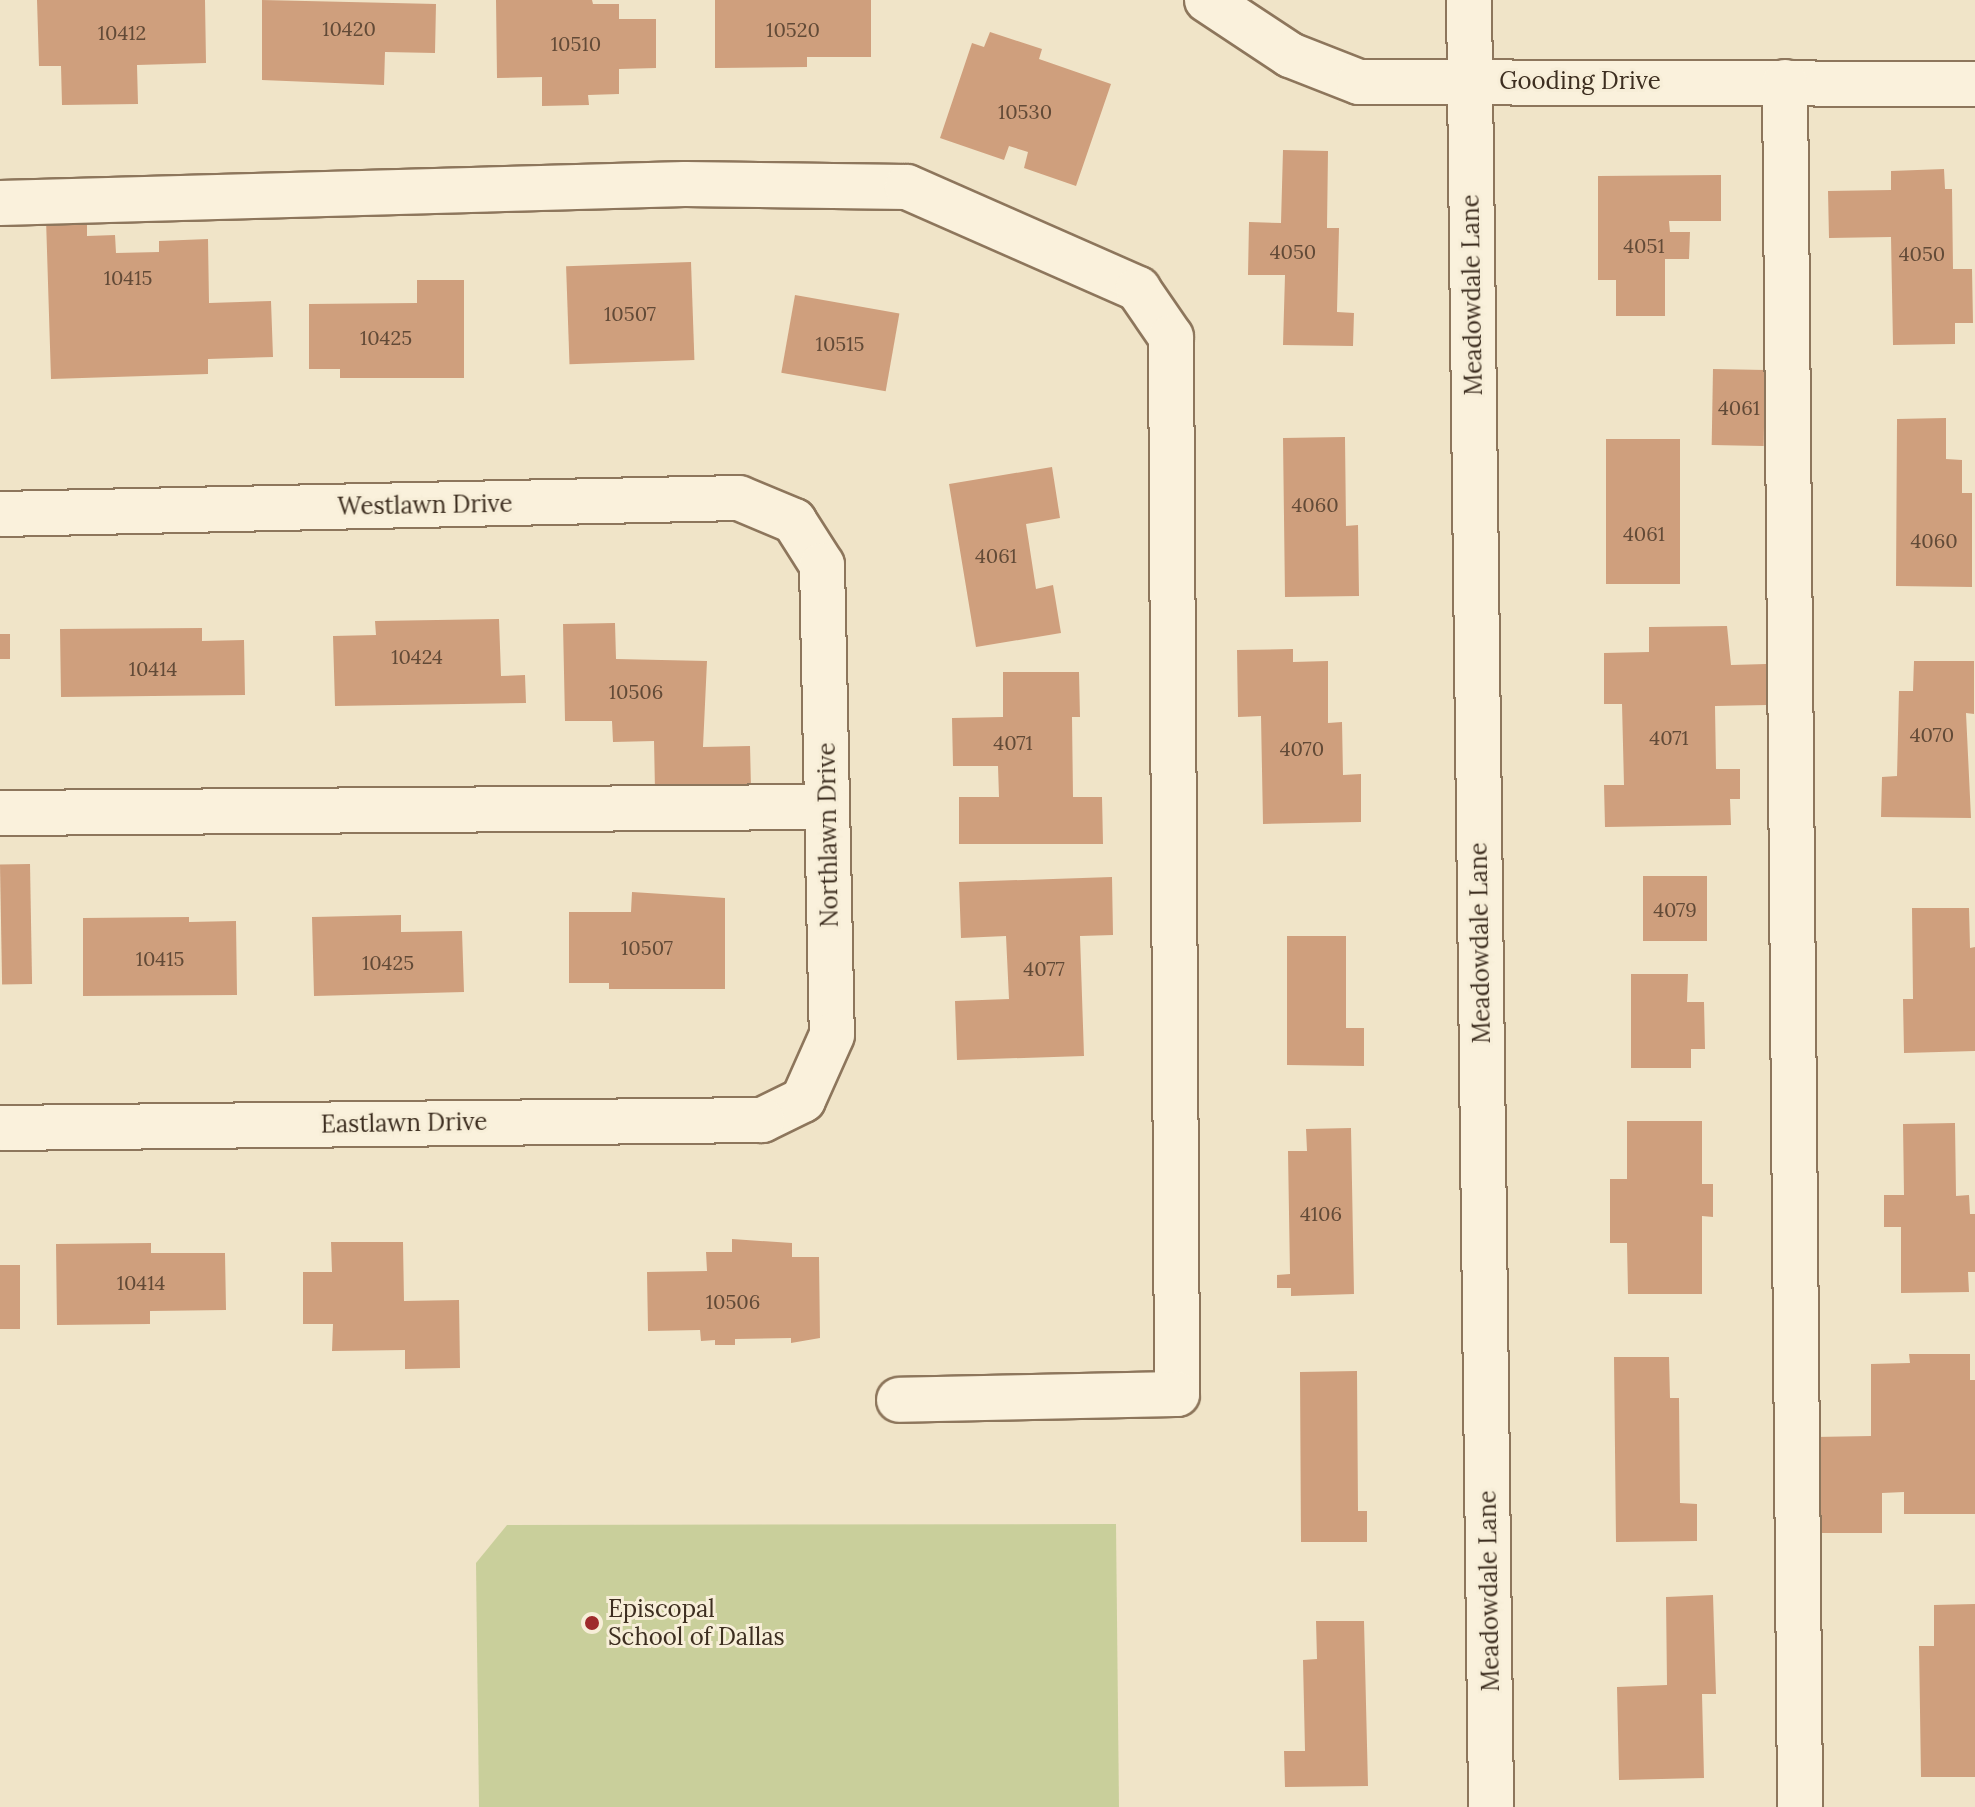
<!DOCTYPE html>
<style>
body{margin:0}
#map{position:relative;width:1975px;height:1807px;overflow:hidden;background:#f0e4c8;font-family:Lora,serif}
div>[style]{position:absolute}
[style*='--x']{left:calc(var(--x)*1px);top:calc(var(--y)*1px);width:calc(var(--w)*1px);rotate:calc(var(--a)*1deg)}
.green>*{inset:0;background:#c9cf9b}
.building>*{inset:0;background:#cf9f7d;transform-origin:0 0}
.roads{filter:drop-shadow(2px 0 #8d765c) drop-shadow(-2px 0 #8d765c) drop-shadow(0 2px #8d765c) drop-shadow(0 -2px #8d765c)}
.minor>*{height:44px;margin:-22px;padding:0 22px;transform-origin:22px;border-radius:22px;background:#faf1dc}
.dots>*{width:22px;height:22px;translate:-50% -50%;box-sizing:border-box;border:4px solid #f7eed8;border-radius:50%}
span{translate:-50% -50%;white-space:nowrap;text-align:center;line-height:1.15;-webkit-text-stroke:6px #f7eed8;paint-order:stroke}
.number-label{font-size:20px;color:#624a37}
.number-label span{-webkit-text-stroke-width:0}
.street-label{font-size:24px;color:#3d2e20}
.poi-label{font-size:24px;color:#3d2e20}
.left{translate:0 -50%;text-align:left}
</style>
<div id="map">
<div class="green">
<i style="clip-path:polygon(1116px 1524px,1119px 1807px,479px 1807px,476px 1563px,507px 1525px)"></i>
</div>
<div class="building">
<i style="clip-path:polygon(37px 0,205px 0,206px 63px,137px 65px,138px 104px,62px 105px,61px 66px,39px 66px)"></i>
<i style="clip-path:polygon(262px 0,436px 4px,435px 53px,385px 52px,384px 85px,262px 80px)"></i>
<i style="clip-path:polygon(496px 0,592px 0,593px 4px,619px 4px,619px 19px,656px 19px,656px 68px,619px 69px,619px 94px,588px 95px,589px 105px,542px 106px,542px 77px,497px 78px)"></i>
<i style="clip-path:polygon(715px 0,871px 0,871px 57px,807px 57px,807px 67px,715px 68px)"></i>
<i style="clip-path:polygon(990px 32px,1042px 49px,1039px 59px,1111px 84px,1076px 186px,1024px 168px,1028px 152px,1009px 146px,1004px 160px,940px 138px,972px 43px,984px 47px)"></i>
<i style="clip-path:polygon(1283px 150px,1328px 151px,1327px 228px,1339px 228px,1337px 312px,1354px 313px,1353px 346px,1283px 345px,1285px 275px,1248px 275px,1249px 222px,1281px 223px)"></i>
<i style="clip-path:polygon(1944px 169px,1945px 189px,1952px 189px,1953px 269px,1972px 269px,1973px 323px,1955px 323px,1955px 344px,1893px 345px,1891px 237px,1829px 238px,1828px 191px,1891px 190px,1891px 171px)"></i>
<i style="clip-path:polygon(1721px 175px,1721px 221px,1669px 221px,1670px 232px,1690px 232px,1689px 259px,1665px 259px,1665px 316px,1616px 316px,1616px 280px,1598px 280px,1598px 176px)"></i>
<i style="clip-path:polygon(87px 218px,87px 236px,115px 235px,116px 253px,159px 252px,159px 241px,208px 239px,209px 303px,271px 301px,273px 357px,208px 359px,208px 374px,51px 379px,46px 219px)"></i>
<i style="left:691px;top:262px;width:98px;height:125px;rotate:88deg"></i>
<i style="clip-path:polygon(417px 280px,464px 280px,464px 378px,340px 378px,340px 369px,309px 369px,309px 304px,417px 303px)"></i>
<i style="left:795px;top:295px;width:106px;height:79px;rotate:10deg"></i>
<i style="left:1713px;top:369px;width:52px;height:76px;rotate:1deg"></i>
<i style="clip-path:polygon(1946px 418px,1946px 459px,1962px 460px,1962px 493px,1972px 493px,1972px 587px,1896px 586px,1897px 419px)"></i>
<i style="clip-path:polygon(1345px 437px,1346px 526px,1358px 525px,1359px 596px,1285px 597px,1283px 438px)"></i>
<i style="left:1606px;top:439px;width:74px;height:145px"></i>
<i style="clip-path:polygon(1052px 467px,1060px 518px,1026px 524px,1036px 589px,1053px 585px,1061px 633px,976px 647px,949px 484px)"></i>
<i style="clip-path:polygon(499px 619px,501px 676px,525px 675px,526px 703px,335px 706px,333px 636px,376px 635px,375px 621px)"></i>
<i style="clip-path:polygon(615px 623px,616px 659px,707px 661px,703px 747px,750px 746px,751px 788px,655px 790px,654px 741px,613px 742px,612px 721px,565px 721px,563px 624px)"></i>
<i style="clip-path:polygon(1727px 626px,1731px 665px,1766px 664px,1767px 705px,1715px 706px,1716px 769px,1740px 769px,1740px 799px,1730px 799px,1731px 825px,1605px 827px,1604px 785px,1624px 785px,1622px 704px,1604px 704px,1604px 653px,1649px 652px,1649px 627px)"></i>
<i style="clip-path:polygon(202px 628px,202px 641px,244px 640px,245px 695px,61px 697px,60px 629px)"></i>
<i style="left:0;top:634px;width:10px;height:25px"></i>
<i style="clip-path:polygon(1293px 649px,1293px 662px,1328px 661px,1328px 723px,1342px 722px,1343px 775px,1361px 774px,1361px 822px,1263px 824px,1261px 716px,1238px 717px,1237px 650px)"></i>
<i style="clip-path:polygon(1914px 661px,1974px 661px,1974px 714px,1966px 713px,1971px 818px,1881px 817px,1882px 777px,1897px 776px,1899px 691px,1913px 691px)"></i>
<i style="clip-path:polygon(1003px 672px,1079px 672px,1080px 717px,1072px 717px,1073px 797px,1102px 797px,1103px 844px,959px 844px,959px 797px,999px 797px,998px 766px,953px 766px,952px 718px,1003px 717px)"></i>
<i style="left:30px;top:864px;width:120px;height:30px;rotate:89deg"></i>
<i style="left:1643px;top:876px;width:64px;height:65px"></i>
<i style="clip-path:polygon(1112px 877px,1113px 935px,1080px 936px,1084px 1056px,957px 1060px,955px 1001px,1009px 999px,1006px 936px,961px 938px,959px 882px)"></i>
<i style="clip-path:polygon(632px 892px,725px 898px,725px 989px,609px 989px,609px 983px,569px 983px,569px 912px,631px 912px)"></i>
<i style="clip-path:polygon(1912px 908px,1969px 908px,1970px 948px,1975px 947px,1975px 1051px,1904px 1053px,1903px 999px,1913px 999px)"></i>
<i style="clip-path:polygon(401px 915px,401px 932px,462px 931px,464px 992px,314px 996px,312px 917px)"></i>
<i style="clip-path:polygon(189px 917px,189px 922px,236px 921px,237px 995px,83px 996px,83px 918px)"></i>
<i style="clip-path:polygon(1287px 936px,1346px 936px,1346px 1028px,1364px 1028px,1364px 1066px,1287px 1065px)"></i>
<i style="clip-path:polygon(1631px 974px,1688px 974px,1687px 1002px,1704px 1002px,1705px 1049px,1691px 1049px,1691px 1068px,1631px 1068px)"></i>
<i style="clip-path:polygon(1627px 1121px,1702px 1121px,1702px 1184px,1713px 1184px,1713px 1217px,1702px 1216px,1702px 1294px,1628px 1294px,1627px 1243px,1610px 1243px,1610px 1179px,1627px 1179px)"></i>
<i style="clip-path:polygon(1955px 1123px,1956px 1196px,1969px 1195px,1970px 1214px,1975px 1214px,1975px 1272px,1968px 1272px,1969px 1292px,1901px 1293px,1901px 1227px,1884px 1227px,1884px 1195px,1904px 1195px,1903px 1124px)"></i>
<i style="clip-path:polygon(1351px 1128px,1354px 1294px,1291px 1296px,1291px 1288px,1277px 1288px,1277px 1275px,1290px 1274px,1288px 1151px,1307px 1151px,1306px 1129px)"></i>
<i style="clip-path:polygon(732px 1239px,792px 1243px,792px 1257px,819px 1257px,820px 1338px,791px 1343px,791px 1338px,735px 1339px,735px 1345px,715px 1345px,715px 1340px,701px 1341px,700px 1330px,648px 1331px,647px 1272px,707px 1271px,706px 1252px,732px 1252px)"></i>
<i style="clip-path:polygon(331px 1242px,403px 1242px,404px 1301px,459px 1300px,460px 1368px,405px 1369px,405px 1350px,332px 1351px,333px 1324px,303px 1324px,303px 1272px,332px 1272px)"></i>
<i style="clip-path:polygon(151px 1243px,151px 1253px,225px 1253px,226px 1310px,150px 1311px,150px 1324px,57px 1325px,56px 1244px)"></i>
<i style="left:0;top:1265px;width:20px;height:64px"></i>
<i style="clip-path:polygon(1909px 1354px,1970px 1354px,1970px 1380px,1975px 1380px,1975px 1514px,1904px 1514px,1904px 1492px,1882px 1493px,1882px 1533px,1816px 1533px,1815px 1437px,1871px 1436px,1871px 1364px,1910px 1363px)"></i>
<i style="clip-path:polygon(1614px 1357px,1669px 1357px,1670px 1398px,1679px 1398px,1680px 1503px,1697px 1504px,1697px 1541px,1616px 1542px)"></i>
<i style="clip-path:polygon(1357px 1371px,1358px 1511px,1367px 1511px,1367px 1542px,1301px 1542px,1300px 1372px)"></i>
<i style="clip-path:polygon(1713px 1595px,1716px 1694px,1702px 1694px,1704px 1778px,1619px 1780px,1617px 1687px,1667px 1685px,1666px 1597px)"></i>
<i style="clip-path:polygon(1975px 1604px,1975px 1777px,1921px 1777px,1919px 1646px,1934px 1646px,1934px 1605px)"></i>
<i style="clip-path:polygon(1316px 1621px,1364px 1621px,1368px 1786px,1285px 1787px,1284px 1751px,1305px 1751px,1303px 1660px,1317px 1659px)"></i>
</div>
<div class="roads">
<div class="minor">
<i style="--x:1207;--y:0;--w:100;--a:33.5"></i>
<i style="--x:1290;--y:55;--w:74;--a:21.4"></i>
<i style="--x:1359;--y:82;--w:616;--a:0.19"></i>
<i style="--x:1469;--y:0;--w:1807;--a:89.3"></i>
<i style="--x:1785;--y:82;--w:1725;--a:89.5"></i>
<i style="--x:0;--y:203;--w:685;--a:-1.59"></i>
<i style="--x:685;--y:184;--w:222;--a:0.8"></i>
<i style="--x:907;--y:187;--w:253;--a:23.8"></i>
<i style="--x:1138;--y:289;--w:58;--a:55.5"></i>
<i style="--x:1171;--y:337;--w:1057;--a:89.67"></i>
<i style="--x:1177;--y:1394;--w:278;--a:178.8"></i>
<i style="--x:0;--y:514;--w:739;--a:-1.24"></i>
<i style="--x:739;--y:498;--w:60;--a:22.7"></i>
<i style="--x:794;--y:521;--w:52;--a:57.5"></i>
<i style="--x:822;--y:565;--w:470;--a:88.8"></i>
<i style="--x:832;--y:1035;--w:71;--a:114"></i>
<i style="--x:803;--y:1100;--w:46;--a:154"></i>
<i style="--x:762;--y:1120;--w:762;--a:179.4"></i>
<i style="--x:0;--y:813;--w:827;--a:-0.42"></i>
</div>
</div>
<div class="dots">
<i style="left:592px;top:1623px;background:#9e2a2b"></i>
</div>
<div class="number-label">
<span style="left:349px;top:28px">10420</span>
<span style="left:793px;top:29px">10520</span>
<span style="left:122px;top:32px">10412</span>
<span style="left:576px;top:43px">10510</span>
<span style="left:1025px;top:111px">10530</span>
<span style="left:1644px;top:245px">4051</span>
<span style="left:1293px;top:251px">4050</span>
<span style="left:1922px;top:253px">4050</span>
<span style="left:128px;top:277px">10415</span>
<span style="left:630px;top:313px">10507</span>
<span style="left:386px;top:337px">10425</span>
<span style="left:840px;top:343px">10515</span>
<span style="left:1739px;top:407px">4061</span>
<span style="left:1315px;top:504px">4060</span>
<span style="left:1644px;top:533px">4061</span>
<span style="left:1934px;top:540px">4060</span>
<span style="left:996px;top:555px">4061</span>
<span style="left:417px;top:656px">10424</span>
<span style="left:153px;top:668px">10414</span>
<span style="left:636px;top:691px">10506</span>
<span style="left:1932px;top:734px">4070</span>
<span style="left:1669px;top:737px">4071</span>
<span style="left:1013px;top:742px">4071</span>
<span style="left:1302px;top:748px">4070</span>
<span style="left:1675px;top:909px">4079</span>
<span style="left:647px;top:947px">10507</span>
<span style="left:160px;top:958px">10415</span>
<span style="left:388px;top:962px">10425</span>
<span style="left:1044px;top:968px">4077</span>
<span style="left:1321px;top:1213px">4106</span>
<span style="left:141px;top:1282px">10414</span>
<span style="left:733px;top:1301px">10506</span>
</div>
<div class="street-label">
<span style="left:1580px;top:81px">Gooding Drive</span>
<span style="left:1472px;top:295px;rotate:-91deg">Meadowdale Lane</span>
<span style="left:425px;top:505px;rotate:-1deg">Westlawn Drive</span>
<span style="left:828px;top:835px;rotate:-91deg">Northlawn Drive</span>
<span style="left:1480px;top:943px;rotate:-91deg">Meadowdale Lane</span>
<span style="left:404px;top:1123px;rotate:-1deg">Eastlawn Drive</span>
<span style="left:1489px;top:1591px;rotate:-91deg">Meadowdale Lane</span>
</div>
<div class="poi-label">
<span class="left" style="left:608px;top:1623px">Episcopal<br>School of Dallas</span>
</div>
</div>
